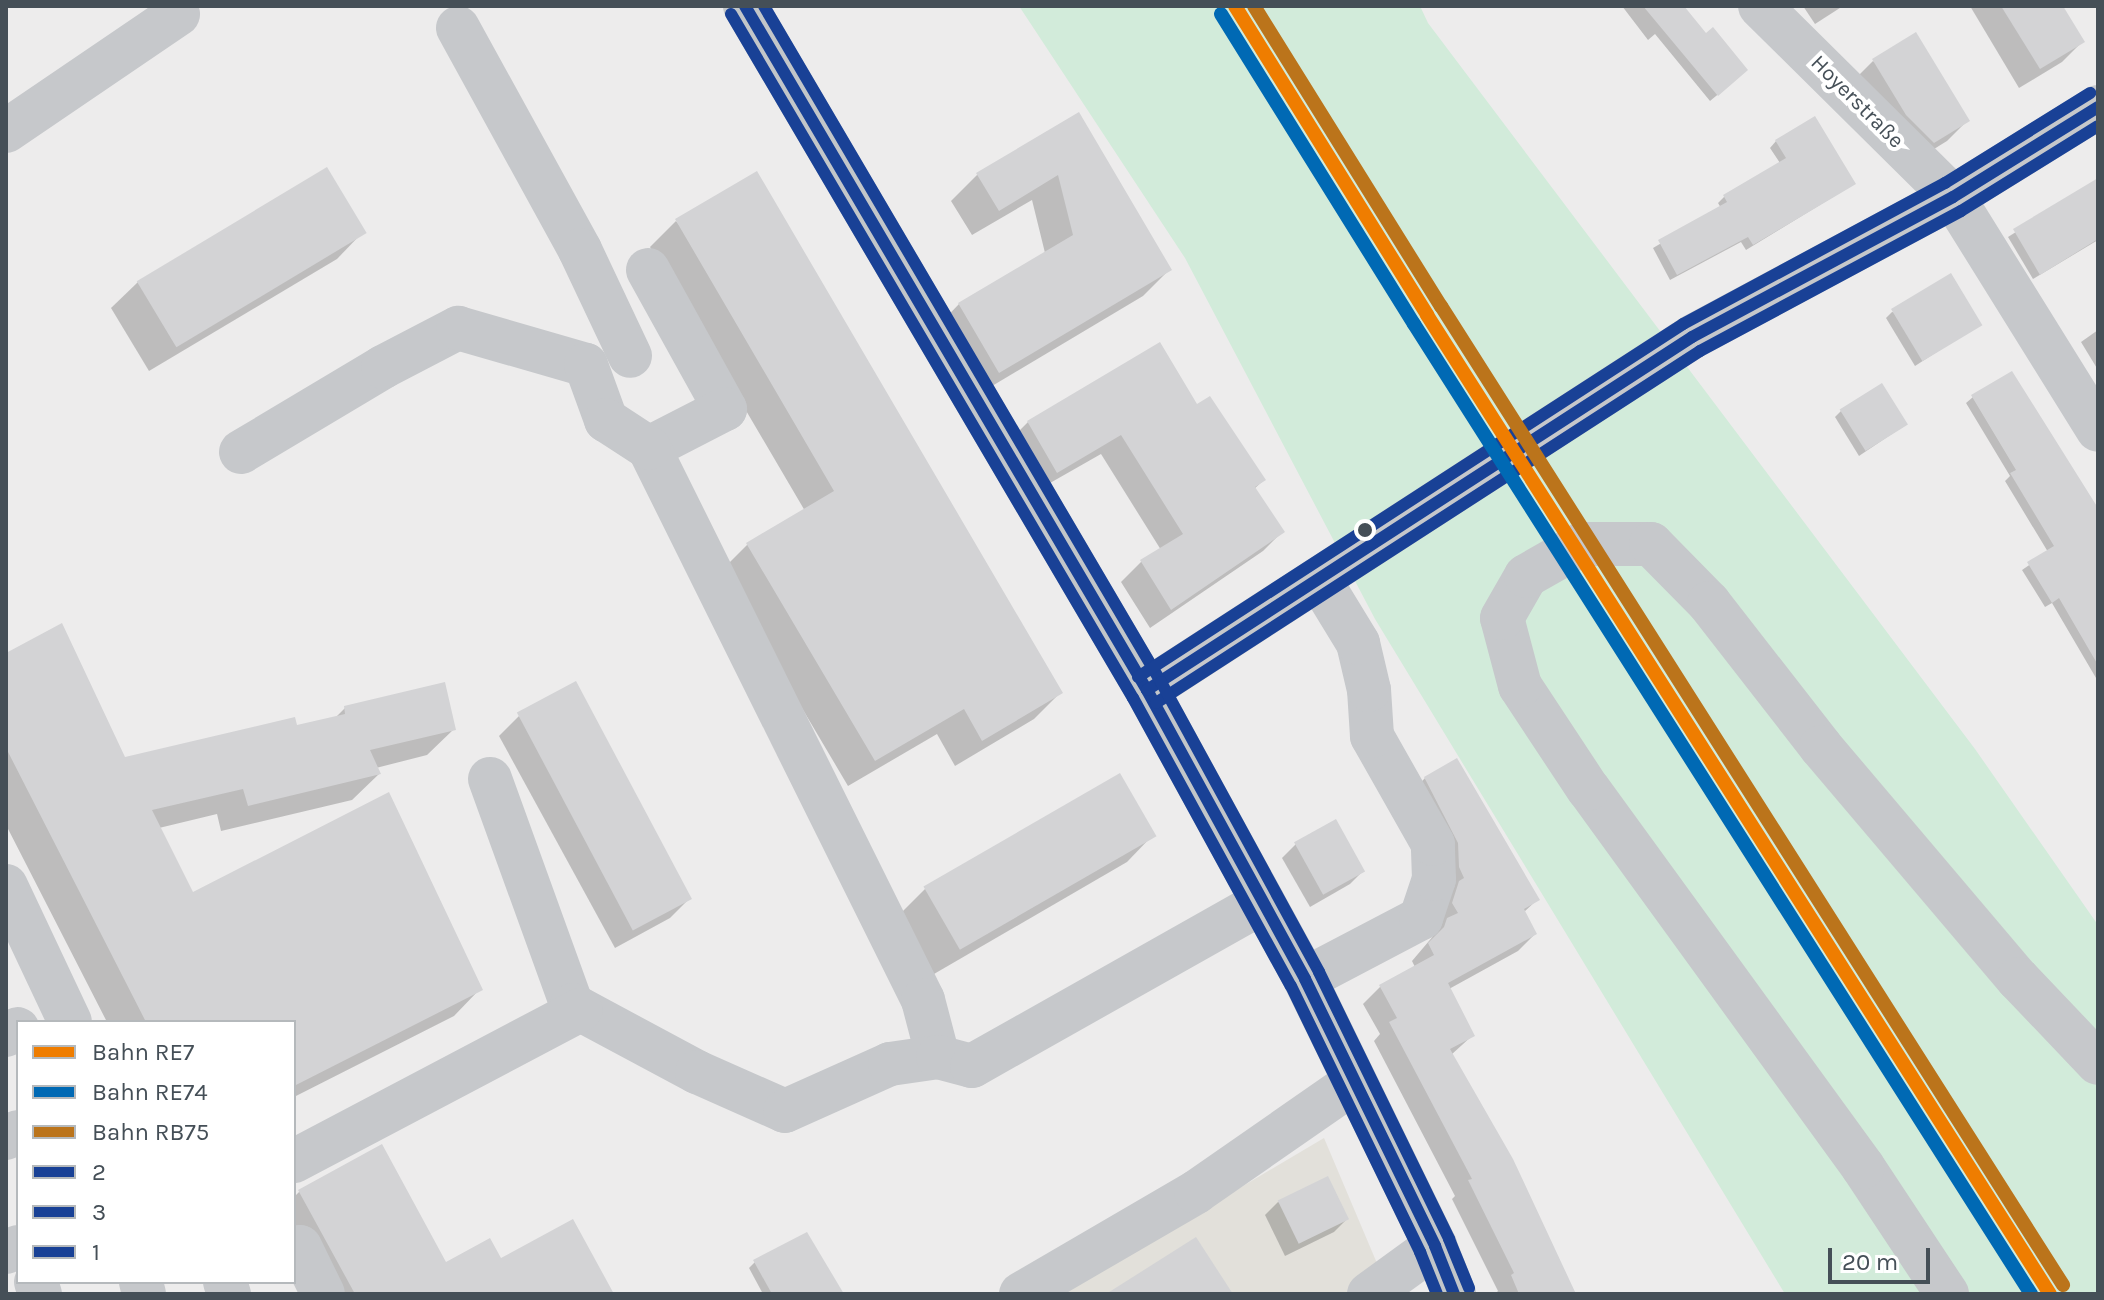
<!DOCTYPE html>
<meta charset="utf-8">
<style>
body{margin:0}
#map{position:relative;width:2104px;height:1300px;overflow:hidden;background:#edecec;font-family:Karla,sans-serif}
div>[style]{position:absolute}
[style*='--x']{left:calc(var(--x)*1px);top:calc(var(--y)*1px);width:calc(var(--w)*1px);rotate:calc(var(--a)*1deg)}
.commercial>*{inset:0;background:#e2e0da}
.green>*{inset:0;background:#d2ebda}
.shadow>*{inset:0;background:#0003}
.building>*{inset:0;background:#d3d3d5;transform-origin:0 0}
.minor>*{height:44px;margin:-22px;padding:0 22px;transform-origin:22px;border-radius:22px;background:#c6c8cb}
.major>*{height:44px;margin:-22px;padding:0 22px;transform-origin:22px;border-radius:22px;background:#c2c6c9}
.bus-1>*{height:12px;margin:-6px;padding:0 6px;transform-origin:6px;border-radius:6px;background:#194196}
.bus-2>*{height:12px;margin:-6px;padding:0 6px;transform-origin:6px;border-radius:6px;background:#194196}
.bus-3>*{height:12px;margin:-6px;padding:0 6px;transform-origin:6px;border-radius:6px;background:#194196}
.rail-1>*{height:14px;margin:-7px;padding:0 7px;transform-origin:7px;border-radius:7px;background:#ef7d00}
.rail-2>*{height:14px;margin:-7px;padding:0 7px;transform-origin:7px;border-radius:7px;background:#0069b4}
.rail-3>*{height:14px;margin:-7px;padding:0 7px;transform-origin:7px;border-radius:7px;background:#bb741b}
.dots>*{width:22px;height:22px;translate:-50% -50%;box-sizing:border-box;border:4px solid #fff;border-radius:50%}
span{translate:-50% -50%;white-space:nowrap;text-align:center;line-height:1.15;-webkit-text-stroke:8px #fff;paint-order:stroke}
.street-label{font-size:22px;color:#454f57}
.frame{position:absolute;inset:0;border:8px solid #454f57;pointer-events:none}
.legend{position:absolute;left:16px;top:1020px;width:280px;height:264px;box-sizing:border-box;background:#fff;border:2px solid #b5b9bc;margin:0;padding:10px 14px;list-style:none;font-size:24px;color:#454f57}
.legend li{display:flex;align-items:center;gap:16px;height:40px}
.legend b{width:40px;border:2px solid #b5b9bc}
.scale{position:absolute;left:1828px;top:1248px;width:102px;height:36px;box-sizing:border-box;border:4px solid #454f57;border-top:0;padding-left:10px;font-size:24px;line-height:28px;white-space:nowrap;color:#454f57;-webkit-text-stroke:6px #fff;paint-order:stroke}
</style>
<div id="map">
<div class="commercial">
<i style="clip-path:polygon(1324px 1138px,1390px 1294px,1061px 1294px)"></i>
</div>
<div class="green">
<i style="clip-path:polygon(1019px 6px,1420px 6px,1428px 23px,1975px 749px,2098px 925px,2098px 1294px,1785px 1294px,1375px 619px,1185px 258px)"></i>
</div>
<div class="shadow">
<i style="clip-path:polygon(1622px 6px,1682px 6px,1740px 76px,1710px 101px,1655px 34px,1648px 40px)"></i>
<i style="clip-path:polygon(1803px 6px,1843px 6px,1815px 24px)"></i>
<i style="clip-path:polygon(1970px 6px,2060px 6px,2082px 42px,2062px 62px,2019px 88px)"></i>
<i style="clip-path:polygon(1873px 61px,1967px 121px,1947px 141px,1913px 162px,1853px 81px)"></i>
<i style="clip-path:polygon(1078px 115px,1169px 270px,1143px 296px,972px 398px,933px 331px,959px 304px,1045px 253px,1032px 200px,972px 235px,951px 201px,977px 175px)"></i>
<i style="clip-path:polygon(1776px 141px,1854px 184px,1746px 250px,1741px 242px,1670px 280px,1653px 248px,1721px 208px,1718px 203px,1724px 197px,1780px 163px,1770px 148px)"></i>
<i style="clip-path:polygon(2098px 180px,2098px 240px,2033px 279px,2008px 237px)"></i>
<i style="clip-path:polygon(676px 221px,1060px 693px,1034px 719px,955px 766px,937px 734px,848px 786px,721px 571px,748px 544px,805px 511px,650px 247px)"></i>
<i style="clip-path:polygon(363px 232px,337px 259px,149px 371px,111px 308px,138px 282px)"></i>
<i style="clip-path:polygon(1892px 312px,1980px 324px,1915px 366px,1886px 318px)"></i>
<i style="clip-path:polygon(2098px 330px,2098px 370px,2081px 342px)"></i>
<i style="clip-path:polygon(1973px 397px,2098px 518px,2096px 678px,2052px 603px,2045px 607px,2022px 570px,2048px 552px,2005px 481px,2010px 476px,1966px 403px)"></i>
<i style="clip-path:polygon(1196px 407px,1264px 480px,1254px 489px,1283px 531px,1263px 551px,1150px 628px,1121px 582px,1141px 562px,1161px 550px,1101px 454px,1036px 491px,1008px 442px,1028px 422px)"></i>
<i style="clip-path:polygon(1841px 411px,1905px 425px,1859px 456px,1835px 417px)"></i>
<i style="clip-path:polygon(6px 655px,124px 759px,295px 727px,335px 718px,345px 708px,454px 729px,427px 755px,376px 768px,379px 774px,352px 800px,221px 831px,217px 814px,159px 828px,192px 895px,480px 989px,454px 1016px,294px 1097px,294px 1022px,107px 1022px,6px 825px)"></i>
<i style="clip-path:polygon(519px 716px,690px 898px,670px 918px,615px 948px,499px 736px)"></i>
<i style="clip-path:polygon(1425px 778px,1537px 900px,1523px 913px,1535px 934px,1518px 951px,1449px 989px,1473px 1035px,1451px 1055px,1573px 1294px,1495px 1294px,1498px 1291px,1452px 1199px,1455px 1196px,1374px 1041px,1380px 1034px,1363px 1004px,1380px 987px,1415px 967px,1412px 961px,1440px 928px,1408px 796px)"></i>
<i style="clip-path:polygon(1153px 835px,1127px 862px,934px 974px,899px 915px,926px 888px)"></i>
<i style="clip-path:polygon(1296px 844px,1363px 871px,1350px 884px,1310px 907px,1282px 858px)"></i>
<i style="clip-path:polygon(300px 1191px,446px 1265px,611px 1294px,315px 1294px,294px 1256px,294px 1197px)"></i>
<i style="clip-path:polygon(1278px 1202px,1347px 1219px,1334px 1232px,1285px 1256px,1265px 1215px)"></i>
<i style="clip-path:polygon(755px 1262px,842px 1294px,763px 1294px,749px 1268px)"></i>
</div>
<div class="building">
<i style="clip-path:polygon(1643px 6px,1684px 6px,1706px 33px,1713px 27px,1748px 70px,1718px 96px)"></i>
<i style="clip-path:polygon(2001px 6px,2063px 6px,2085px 42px,2040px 69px)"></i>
<i style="clip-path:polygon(1916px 32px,1970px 121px,1934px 143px,1906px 115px,1872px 59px)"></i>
<i style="clip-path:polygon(1079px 112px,1172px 270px,999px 373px,958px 303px,1073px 235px,1058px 175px,999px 211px,976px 173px)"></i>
<i style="clip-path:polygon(1815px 116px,1856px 184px,1753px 245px,1748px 237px,1677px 275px,1658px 240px,1727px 202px,1723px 195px,1786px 158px,1775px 140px)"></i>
<i style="left:327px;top:167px;width:77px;height:222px;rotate:59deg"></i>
<i style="clip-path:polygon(757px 171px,1063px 693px,982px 741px,964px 709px,875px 761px,746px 543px,834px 491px,675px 219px)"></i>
<i style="clip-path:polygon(2098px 178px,2098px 239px,2040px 275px,2013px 229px)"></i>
<i style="left:1951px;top:273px;width:61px;height:70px;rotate:59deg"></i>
<i style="clip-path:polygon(1160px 342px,1197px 404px,1210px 396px,1266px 480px,1255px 487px,1285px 532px,1171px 610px,1140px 560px,1183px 534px,1121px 435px,1057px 473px,1027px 421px)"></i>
<i style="clip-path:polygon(2012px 371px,2098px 508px,2098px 665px,2059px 598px,2052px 603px,2027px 562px,2054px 546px,2010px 473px,2016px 470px,1971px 395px)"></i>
<i style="left:1882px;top:383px;width:49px;height:50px;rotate:58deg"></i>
<i style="clip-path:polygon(62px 623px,125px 757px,295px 717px,297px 725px,345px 714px,344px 706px,445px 682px,456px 730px,370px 750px,381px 774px,248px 806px,243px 789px,152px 810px,193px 892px,389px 792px,483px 990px,294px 1086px,294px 1022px,146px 1022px,6px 748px,6px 653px)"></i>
<i style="left:576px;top:681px;width:247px;height:67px;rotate:62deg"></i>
<i style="clip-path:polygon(1457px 758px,1540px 900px,1524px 909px,1537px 934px,1448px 983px,1475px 1036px,1450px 1049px,1513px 1159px,1576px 1294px,1519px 1294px,1511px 1275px,1514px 1273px,1468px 1180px,1472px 1179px,1389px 1022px,1397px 1018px,1379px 985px,1434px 955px,1428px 943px,1444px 927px,1447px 918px,1458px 913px,1452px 903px,1459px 881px,1464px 878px,1459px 867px,1458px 843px,1424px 777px)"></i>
<i style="left:1120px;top:773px;width:73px;height:227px;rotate:60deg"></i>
<i style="left:1336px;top:819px;width:60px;height:48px;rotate:61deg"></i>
<i style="clip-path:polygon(382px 1144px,446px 1262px,490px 1238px,501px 1258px,573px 1219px,614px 1294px,355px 1294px,298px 1190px)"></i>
<i style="left:1328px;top:1176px;width:48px;height:56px;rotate:64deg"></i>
<i style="clip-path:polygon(807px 1232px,844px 1294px,772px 1294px,753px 1260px)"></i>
<i style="clip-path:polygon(1196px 1237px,1233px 1294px,1106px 1294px)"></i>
</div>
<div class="minor">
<i style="--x:1760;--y:6;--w:272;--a:44.7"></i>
<i style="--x:1953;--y:197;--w:274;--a:58.1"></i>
<i style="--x:458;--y:28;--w:253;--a:61.2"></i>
<i style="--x:580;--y:250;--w:117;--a:64.7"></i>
<i style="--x:6;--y:131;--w:208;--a:-34.2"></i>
<i style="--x:648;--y:270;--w:159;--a:61"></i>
<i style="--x:725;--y:409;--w:85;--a:152.8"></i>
<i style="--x:649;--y:448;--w:616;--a:63.6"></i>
<i style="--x:923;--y:1000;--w:59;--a:75.3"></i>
<i style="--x:241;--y:452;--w:165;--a:-30.9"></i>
<i style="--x:383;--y:367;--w:85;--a:-27.5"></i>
<i style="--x:458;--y:328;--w:133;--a:16.1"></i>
<i style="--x:586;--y:365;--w:59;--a:70"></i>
<i style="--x:606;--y:420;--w:51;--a:33.1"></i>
<i style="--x:1147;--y:690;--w:649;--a:-32.93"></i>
<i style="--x:1692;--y:337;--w:296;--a:-28.2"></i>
<i style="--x:1953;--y:197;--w:171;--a:-31.8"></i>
<i style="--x:490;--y:779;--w:240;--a:70.1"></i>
<i style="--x:572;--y:1005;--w:142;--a:28.2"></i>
<i style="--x:697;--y:1072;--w:96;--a:23.9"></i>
<i style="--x:785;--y:1111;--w:115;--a:-24.1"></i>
<i style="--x:890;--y:1064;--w:49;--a:-8.3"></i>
<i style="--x:938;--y:1057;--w:35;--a:15"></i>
<i style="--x:972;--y:1066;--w:334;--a:-29.4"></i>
<i style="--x:6;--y:886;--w:150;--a:64.8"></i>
<i style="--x:1305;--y:979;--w:131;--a:-27.7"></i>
<i style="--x:1421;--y:918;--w:41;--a:-71.6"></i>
<i style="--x:1434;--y:879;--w:35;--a:-92"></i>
<i style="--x:1433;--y:844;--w:124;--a:-119.5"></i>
<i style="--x:1372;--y:736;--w:46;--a:-93.7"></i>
<i style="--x:1369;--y:690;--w:48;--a:-103.2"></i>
<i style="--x:1358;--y:643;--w:75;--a:-121.4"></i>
<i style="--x:6;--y:1035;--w:13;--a:-27"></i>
<i style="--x:6;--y:1138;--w:13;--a:-27"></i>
<i style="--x:294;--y:1161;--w:324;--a:-27.8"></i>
<i style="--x:294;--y:1249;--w:6;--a:-18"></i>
<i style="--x:300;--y:1247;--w:52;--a:63.9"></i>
<i style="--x:6;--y:1252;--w:13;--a:-23"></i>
<i style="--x:36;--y:1282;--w:13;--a:72"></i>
<i style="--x:141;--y:1282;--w:12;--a:76"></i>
<i style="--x:225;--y:1282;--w:13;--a:72"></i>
<i style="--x:1021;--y:1294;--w:203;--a:-30.2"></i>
<i style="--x:1196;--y:1192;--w:193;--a:-34.8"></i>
<i style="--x:1369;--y:1294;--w:82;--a:-36"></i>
<i style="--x:1947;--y:1294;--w:152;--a:-123.5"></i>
<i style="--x:1863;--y:1167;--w:467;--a:-126"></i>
<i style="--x:1588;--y:789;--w:123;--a:-123.4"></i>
<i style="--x:1520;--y:686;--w:70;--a:-104.8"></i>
<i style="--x:1502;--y:618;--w:48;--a:-60.3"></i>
<i style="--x:1526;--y:576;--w:64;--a:-29.7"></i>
<i style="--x:1582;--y:544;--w:69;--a:0"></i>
<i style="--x:1651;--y:544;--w:83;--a:45.5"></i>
<i style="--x:1709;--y:603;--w:182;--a:52.1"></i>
<i style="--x:1821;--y:747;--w:304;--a:49.7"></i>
<i style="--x:2018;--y:979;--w:116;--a:46.4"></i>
</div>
<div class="major">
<i style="--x:745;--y:6;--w:793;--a:59.56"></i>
<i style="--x:1147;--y:690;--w:329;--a:61.3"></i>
<i style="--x:1305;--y:979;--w:297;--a:64"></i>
<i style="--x:1435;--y:1246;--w:52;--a:68.4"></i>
</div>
<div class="bus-1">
<i style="--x:745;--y:6;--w:793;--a:59.56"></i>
<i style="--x:1147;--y:690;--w:329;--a:61.3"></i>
<i style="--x:1305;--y:979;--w:297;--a:64"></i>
<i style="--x:1435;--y:1246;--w:52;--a:68.4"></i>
<i style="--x:1147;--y:690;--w:649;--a:-32.93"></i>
<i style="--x:1692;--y:337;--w:296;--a:-28.2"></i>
<i style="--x:1953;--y:197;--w:171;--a:-31.8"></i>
</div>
<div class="bus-2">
<i style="--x:731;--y:14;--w:793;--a:59.56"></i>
<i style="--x:1133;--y:698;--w:328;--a:61.3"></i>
<i style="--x:1291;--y:986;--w:296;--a:64.1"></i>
<i style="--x:1420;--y:1252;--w:45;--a:68"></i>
<i style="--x:1156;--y:703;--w:648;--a:-32.91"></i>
<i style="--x:1700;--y:351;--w:296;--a:-28.2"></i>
<i style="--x:1961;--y:211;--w:161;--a:-31.8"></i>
</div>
<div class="bus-3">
<i style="--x:764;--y:6;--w:784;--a:59.58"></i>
<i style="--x:1161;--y:682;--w:330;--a:61.4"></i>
<i style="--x:1319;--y:972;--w:297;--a:64"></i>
<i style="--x:1449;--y:1239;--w:53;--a:67.8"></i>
<i style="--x:1138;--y:677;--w:649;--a:-32.93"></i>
<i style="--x:1683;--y:324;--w:298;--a:-28.3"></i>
<i style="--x:1945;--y:183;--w:171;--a:-31.8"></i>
</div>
<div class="rail-1">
<i style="--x:1235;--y:6;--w:364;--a:58.1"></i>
<i style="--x:1427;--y:315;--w:1160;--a:57.53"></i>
</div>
<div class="rail-2">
<i style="--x:1221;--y:14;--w:365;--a:58.1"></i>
<i style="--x:1414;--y:324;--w:1150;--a:57.54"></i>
</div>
<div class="rail-3">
<i style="--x:1254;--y:6;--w:354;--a:58.1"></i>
<i style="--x:1441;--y:306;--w:1160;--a:57.57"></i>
</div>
<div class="dots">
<i style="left:1365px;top:530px;background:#454f57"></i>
</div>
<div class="street-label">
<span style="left:1857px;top:102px;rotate:45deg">Hoyerstraße</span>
</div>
<div class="frame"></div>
<ul class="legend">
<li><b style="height:10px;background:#ef7d00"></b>Bahn RE7</li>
<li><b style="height:10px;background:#0069b4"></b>Bahn RE74</li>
<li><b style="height:10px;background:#bb741b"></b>Bahn RB75</li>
<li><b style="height:10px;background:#194196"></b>2</li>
<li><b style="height:10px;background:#194196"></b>3</li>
<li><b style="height:10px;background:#194196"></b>1</li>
</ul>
<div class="scale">20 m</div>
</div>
